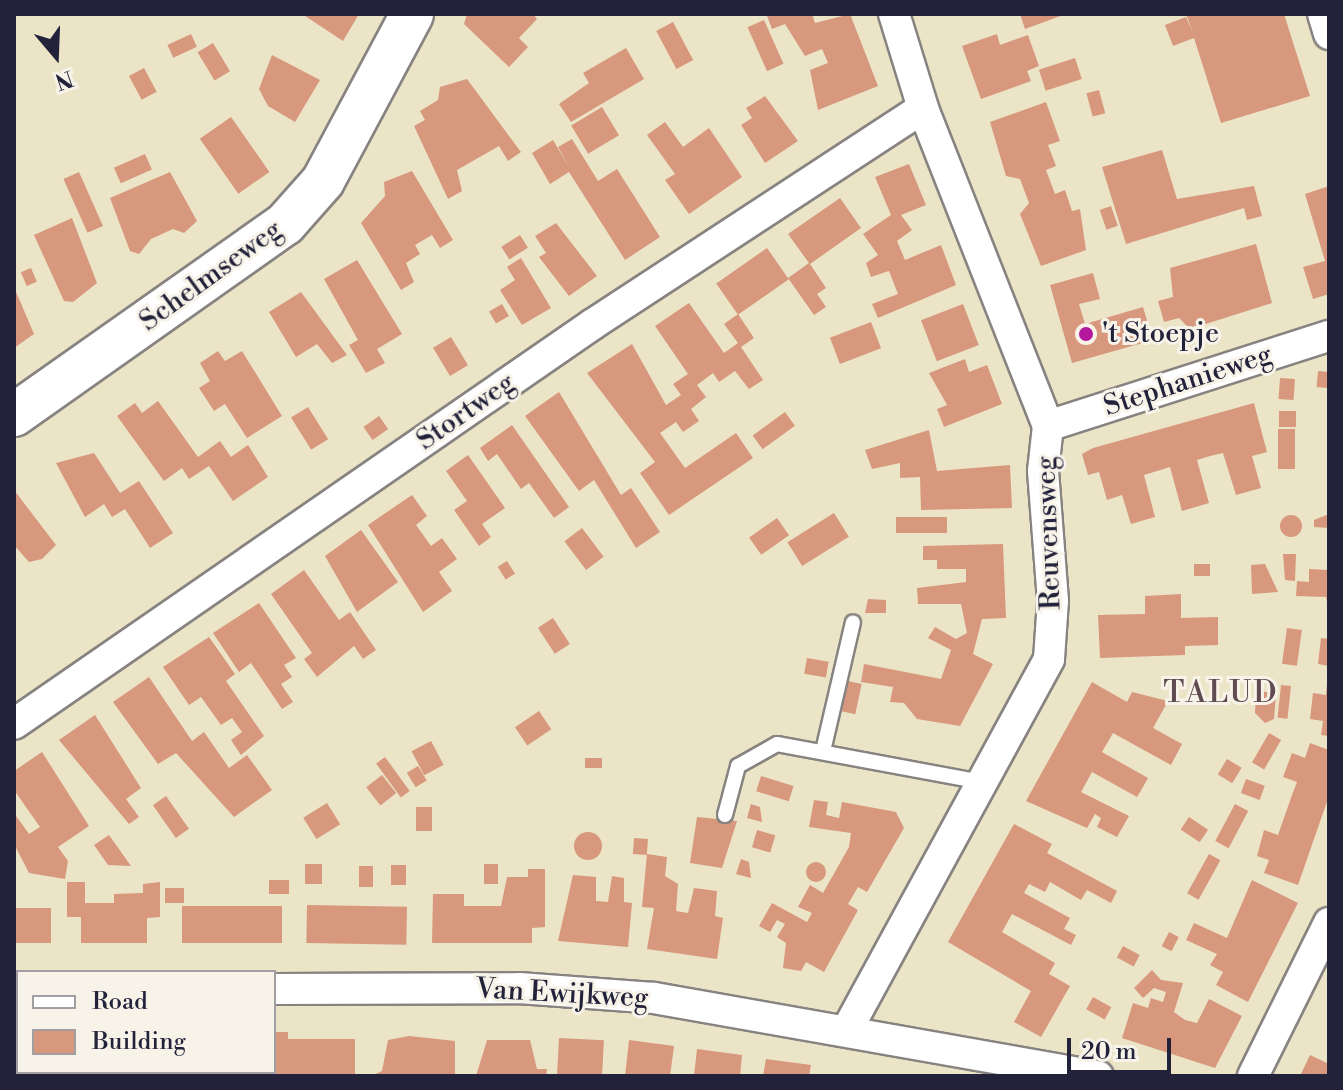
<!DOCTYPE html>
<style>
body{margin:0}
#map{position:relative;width:1343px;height:1090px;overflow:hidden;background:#ece4c6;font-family:"Libre Bodoni",serif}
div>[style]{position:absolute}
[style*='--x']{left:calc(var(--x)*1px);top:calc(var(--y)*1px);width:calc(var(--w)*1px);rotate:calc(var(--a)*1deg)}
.building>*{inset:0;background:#d7987e;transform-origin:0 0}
.round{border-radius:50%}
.roads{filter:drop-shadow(2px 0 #878380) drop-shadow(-2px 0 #878380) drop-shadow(0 2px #878380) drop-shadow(0 -2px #878380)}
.service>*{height:14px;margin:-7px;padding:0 7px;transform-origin:7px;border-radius:7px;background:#fff}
.minor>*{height:30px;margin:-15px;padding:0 15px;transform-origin:15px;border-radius:15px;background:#fff}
.secondary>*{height:42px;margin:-21px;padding:0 21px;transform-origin:21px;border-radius:21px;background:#fff}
.dots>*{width:22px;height:22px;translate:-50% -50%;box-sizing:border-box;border:4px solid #f7f3e8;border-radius:50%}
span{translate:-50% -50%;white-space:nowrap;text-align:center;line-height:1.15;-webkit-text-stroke:6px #f7f3e8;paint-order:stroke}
.street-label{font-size:28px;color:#22223b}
.poi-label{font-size:28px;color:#22223b}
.left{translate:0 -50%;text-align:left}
.neighbourhood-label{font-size:30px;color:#614b52;letter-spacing:2px}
.frame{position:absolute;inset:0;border:16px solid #22223b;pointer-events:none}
.legend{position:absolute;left:16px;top:970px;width:260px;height:104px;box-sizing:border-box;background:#f7f3e8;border:2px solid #a29fa3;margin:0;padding:10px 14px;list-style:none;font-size:24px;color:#22223b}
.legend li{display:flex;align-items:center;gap:16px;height:40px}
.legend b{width:40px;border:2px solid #a29fa3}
.north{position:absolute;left:16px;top:16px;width:80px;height:80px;-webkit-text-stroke:6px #f7f3e8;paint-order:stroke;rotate:161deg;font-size:22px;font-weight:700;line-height:32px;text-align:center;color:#22223b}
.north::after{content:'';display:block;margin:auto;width:28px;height:36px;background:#22223b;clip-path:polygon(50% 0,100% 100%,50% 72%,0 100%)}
.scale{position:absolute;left:1067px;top:1038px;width:104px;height:36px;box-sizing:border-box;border:4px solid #22223b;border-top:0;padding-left:10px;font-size:24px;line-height:28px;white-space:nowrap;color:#22223b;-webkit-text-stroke:6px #f7f3e8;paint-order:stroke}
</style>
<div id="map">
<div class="building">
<i style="clip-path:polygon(302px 14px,359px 14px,343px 41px)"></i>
<i style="clip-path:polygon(467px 14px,533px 14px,537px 19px,519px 38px,528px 47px,509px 67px,464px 24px)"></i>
<i style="clip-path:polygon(812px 14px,815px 23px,850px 14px,878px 86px,818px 110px,810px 70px,828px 63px,822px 49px,805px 56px,785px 24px,772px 29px,767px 16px)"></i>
<i style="clip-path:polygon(1020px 14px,1066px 14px,1025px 29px)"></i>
<i style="clip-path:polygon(1186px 14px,1284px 14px,1310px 96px,1221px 123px,1194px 38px,1173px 46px,1165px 25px,1186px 17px,1193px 33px)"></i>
<i style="left:764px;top:20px;width:48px;height:18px;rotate:66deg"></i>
<i style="left:673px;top:22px;width:43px;height:19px;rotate:62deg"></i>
<i style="left:191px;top:34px;width:14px;height:26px;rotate:65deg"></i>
<i style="clip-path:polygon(997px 34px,1000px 45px,1028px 35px,1039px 66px,1027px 71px,1031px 81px,981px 99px,962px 46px)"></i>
<i style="left:213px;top:43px;width:33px;height:18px;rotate:59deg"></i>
<i style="clip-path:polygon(626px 48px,644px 79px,571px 122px,559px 104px,589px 83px,583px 73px)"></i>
<i style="clip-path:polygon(272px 55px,320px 80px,295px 122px,268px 106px,259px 89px)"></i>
<i style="left:1075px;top:58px;width:22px;height:38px;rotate:72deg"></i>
<i style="left:144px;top:68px;width:27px;height:17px;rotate:62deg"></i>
<i style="clip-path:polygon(467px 79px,521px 152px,508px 161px,499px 146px,457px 170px,462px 191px,448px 199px,414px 126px,425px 120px,420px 111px,438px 100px,440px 87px)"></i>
<i style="left:1099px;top:90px;width:24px;height:13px;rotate:75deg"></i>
<i style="clip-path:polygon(765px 96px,798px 141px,765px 163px,741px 125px,752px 118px,746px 108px)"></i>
<i style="clip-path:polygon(1046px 102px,1060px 141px,1048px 145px,1056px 166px,1046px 170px,1055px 194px,1065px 190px,1072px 211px,1080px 209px,1086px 250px,1041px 266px,1020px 214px,1029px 203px,1020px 179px,1006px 176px,990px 122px)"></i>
<i style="left:602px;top:107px;width:33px;height:36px;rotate:59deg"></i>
<i style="left:231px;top:117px;width:67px;height:38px;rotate:55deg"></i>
<i style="clip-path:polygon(665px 122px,683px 147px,709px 128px,742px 177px,689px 214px,665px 180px,675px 174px,647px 135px)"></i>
<i style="clip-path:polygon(572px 139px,598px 181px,617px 169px,660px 237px,625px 260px,569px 172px,550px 184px,532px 153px,553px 140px,570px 169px,558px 147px)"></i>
<i style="clip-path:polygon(1162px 150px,1177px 199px,1254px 186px,1262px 216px,1247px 220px,1244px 208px,1126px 244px,1102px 167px)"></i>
<i style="left:145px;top:154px;width:17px;height:34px;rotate:66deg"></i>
<i style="clip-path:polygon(909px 164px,926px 205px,901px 215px,912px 230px,897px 241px,905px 260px,941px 245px,956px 285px,878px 318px,872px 304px,898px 294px,889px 271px,871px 277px,866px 263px,878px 255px,863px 234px,891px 215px,875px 177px)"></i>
<i style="clip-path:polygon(412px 171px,453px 240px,440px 248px,432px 235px,415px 245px,420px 254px,406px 263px,414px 282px,401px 290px,361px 223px,385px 196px,384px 182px)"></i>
<i style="left:79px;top:172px;width:59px;height:17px;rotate:66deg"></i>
<i style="clip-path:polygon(170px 172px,197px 221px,184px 233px,173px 229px,151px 239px,139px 254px,130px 251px,110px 198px)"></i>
<i style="clip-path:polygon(1329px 186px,1329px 294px,1313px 299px,1303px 267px,1325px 261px,1305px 194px)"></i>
<i style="clip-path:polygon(840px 198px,861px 228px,810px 264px,826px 288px,817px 294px,826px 307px,814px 315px,788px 278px,809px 263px,788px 234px)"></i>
<i style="left:1111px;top:206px;width:21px;height:12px;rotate:71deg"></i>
<i style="clip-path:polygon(72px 218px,97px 283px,73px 302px,64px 301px,34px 235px)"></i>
<i style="clip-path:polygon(556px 223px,597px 276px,569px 296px,539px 257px,546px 253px,535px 236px)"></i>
<i style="left:520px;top:235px;width:15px;height:22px;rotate:58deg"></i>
<i style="clip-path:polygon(1256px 244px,1272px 303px,1190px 329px,1179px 318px,1164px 322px,1158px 301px,1173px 297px,1170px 268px)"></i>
<i style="left:767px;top:248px;width:38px;height:62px;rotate:55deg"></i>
<i style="clip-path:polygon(521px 258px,551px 308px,522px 325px,500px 290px,515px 280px,507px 267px)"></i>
<i style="clip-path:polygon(357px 260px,402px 334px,377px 349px,385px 363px,366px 373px,349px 345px,358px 340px,324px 279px)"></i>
<i style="left:31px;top:268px;width:15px;height:11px;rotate:67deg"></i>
<i style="clip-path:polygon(1093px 273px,1100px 299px,1079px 304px,1085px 324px,1143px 307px,1153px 340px,1072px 363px,1050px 285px)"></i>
<i style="clip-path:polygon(14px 287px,34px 334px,14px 348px)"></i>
<i style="clip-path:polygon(301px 292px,347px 355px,332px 363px,317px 344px,296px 357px,269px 312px)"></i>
<i style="clip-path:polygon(689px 303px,724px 353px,738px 343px,724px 324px,738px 314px,754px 338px,741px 347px,763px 380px,749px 389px,735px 371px,719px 382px,713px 373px,697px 385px,706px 397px,691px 409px,699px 421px,683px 432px,676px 422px,660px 433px,685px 468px,736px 433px,753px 458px,669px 515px,640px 473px,655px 462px,587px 373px,632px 344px,666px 405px,681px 395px,673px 384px,688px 374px,655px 326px)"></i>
<i style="left:502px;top:304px;width:14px;height:15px;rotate:60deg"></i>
<i style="left:963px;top:304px;width:44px;height:45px;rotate:69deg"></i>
<i style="left:871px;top:322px;width:28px;height:44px;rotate:69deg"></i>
<i style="left:451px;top:337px;width:33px;height:21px;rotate:59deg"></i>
<i style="clip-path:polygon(218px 351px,225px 361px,242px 351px,282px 416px,247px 438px,225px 404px,214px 411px,199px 388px,210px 381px,200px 363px)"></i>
<i style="clip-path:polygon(965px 359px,969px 372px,987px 365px,1002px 404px,944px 427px,937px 409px,947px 405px,929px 373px)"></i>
<i style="left:1318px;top:371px;width:11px;height:16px;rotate:5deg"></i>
<i style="left:1280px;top:378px;width:15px;height:21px;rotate:4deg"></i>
<i style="clip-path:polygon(559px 392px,621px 495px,631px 488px,660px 532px,636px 548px,594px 480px,579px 491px,525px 416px)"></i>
<i style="clip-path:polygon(158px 401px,198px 457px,220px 441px,231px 457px,248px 445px,268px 477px,233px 501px,209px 466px,189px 479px,182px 468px,164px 481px,117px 416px,135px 403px,142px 413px)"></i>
<i style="clip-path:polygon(1254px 403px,1267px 452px,1252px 456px,1261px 488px,1236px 495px,1223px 453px,1210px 456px,1197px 460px,1209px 503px,1182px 511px,1170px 467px,1144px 475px,1155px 517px,1131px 524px,1122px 495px,1107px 500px,1099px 472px,1088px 475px,1082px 454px,1093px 448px)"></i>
<i style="left:308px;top:407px;width:38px;height:20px;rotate:58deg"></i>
<i style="left:1279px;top:411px;width:17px;height:16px"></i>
<i style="left:785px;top:412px;width:17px;height:40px;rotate:54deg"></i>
<i style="left:379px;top:416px;width:16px;height:19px;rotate:55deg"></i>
<i style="clip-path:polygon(512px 425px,569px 507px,554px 518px,529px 483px,521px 489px,497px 454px,488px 461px,480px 448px)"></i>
<i style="left:1278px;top:429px;width:17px;height:40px"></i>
<i style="clip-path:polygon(929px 430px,937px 471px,1010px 465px,1012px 508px,921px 510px,920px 477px,900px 478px,900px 463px,872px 469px,865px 450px)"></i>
<i style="clip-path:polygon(94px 453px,120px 493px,139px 481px,173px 533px,150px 548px,125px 509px,112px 517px,104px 504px,85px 517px,56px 463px)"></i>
<i style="clip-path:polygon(468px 455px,505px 508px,482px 524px,491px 537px,479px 546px,454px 510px,467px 501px,446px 471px)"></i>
<i style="clip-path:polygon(14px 490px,56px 545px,42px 559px,29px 562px,14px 545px)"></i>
<i style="clip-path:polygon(412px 495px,427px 516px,416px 525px,431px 546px,442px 538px,457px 559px,439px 572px,452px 591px,423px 612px,368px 525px)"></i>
<i style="left:834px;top:513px;width:28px;height:55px;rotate:58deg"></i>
<i style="clip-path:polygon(1329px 514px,1329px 528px,1314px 527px,1314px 520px)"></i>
<i class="round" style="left:1280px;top:515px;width:22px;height:22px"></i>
<i style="left:947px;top:517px;width:16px;height:51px;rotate:90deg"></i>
<i style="left:777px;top:518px;width:21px;height:34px;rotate:55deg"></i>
<i style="left:582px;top:528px;width:36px;height:22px;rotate:53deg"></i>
<i style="clip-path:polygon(361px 530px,398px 582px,357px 612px,325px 556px)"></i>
<i style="clip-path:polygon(1003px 544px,1006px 618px,982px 619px,973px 654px,993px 664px,960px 726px,917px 719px,904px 703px,890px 702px,893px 687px,861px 682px,864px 664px,941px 679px,951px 650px,928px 638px,935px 627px,956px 639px,967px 633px,961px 604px,918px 604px,917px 588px,966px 582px,966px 569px,937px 569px,937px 560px,923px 560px,923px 546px)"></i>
<i style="clip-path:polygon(1283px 554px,1296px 554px,1295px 581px,1285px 580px)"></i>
<i style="left:507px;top:561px;width:15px;height:11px;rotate:58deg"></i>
<i style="left:1210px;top:564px;width:12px;height:16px;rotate:90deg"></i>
<i style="clip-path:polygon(1265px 564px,1278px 592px,1252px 594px,1251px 565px)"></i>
<i style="clip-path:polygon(1309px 569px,1329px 570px,1329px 611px,1326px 597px,1296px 596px,1297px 581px,1309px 582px)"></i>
<i style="clip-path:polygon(304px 570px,339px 620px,350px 612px,376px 650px,363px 659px,354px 646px,317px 677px,304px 659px,312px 653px,271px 594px)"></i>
<i style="clip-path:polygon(1181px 594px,1181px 618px,1218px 617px,1218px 645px,1185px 646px,1185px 655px,1100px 658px,1098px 615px,1145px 614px,1145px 596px)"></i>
<i style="clip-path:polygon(868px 599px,886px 600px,886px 613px,865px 613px)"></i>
<i style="clip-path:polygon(259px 603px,296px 658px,284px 665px,292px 677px,281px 684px,293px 702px,282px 709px,251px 663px,239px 672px,213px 633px)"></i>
<i style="left:553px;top:618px;width:31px;height:18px;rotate:57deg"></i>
<i style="left:1287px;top:628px;width:15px;height:36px;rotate:8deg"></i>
<i style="clip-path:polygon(209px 637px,235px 674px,226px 681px,264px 736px,241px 755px,231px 740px,242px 732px,232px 718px,221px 725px,201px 697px,189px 705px,163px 667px)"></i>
<i style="clip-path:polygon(1321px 638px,1329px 639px,1329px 666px,1318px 664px)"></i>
<i style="left:807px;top:658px;width:22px;height:16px;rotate:10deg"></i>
<i style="clip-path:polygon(149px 677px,192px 741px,204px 732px,229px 768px,247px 755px,272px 790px,234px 817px,176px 753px,158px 764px,113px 702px)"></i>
<i style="left:848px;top:681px;width:14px;height:31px;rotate:12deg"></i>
<i style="clip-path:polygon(1092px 682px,1127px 702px,1132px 692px,1168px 701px,1153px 728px,1182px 744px,1171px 765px,1113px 733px,1102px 752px,1148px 778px,1143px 787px,1137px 797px,1092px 772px,1081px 792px,1129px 816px,1117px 837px,1097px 827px,1101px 818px,1095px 814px,1087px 828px,1026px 801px)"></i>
<i style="clip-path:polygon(1327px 684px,1329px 684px,1329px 736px,1321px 735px,1323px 721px,1310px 719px,1313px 693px,1326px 695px)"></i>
<i style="left:1281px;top:685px;width:10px;height:33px;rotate:6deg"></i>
<i style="clip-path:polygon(1256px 691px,1276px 693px,1274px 719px,1265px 723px,1255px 713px)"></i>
<i style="left:539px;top:711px;width:22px;height:29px;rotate:56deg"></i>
<i style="clip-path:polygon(95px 715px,141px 788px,126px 799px,139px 817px,129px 824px,59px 740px)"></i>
<i style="left:1269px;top:733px;width:14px;height:34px;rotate:30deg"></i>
<i style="left:431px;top:741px;width:27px;height:22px;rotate:62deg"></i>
<i style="clip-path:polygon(1310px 743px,1329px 750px,1329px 796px,1298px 885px,1264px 873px,1269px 860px,1257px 856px,1264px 830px,1278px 835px,1292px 795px,1297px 782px,1283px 777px,1292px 753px,1305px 758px)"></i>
<i style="clip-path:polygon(42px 752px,89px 826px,58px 847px,68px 861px,65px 879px,29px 873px,14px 844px,14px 813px,29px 834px,40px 827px,14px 790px,14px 771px)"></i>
<i style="left:385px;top:757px;width:42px;height:11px;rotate:54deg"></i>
<i style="left:585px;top:758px;width:17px;height:10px"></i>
<i style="left:1227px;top:759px;width:17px;height:18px;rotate:31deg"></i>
<i style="left:418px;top:766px;width:17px;height:13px;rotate:59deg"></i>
<i style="left:382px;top:775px;width:23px;height:20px;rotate:52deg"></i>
<i style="left:761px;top:776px;width:34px;height:16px;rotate:17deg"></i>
<i style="left:1246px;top:779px;width:20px;height:15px;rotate:20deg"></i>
<i style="left:166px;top:796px;width:40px;height:16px;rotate:55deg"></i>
<i style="clip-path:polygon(814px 800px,828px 802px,826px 815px,839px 818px,842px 802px,896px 812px,904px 828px,867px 892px,858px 887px,854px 894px,848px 904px,858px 910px,824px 972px,806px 962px,801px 971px,783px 968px,786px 943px,777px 937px,785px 924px,777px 920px,770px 932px,759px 926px,772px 903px,807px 922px,812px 913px,798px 907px,810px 885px,823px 893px,849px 847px,851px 833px,809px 827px)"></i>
<i style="left:327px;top:803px;width:25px;height:28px;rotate:58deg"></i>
<i style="clip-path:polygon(751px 804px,760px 807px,762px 822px,747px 818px)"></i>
<i style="left:1235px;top:804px;width:15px;height:42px;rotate:28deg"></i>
<i style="left:416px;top:807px;width:16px;height:24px"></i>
<i style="clip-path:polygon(697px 817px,737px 821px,722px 868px,690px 863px)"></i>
<i style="left:1189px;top:817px;width:23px;height:15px;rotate:34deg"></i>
<i style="clip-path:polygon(1014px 824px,1052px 844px,1047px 853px,1117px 891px,1111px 903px,1087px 890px,1081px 900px,1050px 882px,1045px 892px,1029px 884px,1024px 893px,1070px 918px,1064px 929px,1076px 935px,1071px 945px,1012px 914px,1002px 932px,1055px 963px,1049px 974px,1070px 986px,1041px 1037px,1014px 1022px,1031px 991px,948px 942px)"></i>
<i style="left:757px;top:830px;width:19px;height:18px;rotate:16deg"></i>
<i class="round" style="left:574px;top:832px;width:28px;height:28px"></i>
<i style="clip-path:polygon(109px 835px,131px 866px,108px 865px,94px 845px)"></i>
<i style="left:634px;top:838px;width:14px;height:16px;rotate:4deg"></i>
<i style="clip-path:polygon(647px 854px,667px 857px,665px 876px,678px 884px,676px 911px,688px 913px,694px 888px,717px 891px,715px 916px,723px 918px,717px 959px,647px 949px,654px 908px,642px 907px)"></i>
<i style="left:1209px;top:854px;width:13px;height:45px;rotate:29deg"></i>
<i style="clip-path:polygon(741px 859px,749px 862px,751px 878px,736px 874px)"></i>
<i class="round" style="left:806px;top:862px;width:20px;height:20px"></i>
<i style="left:305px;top:864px;width:17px;height:20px"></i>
<i style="left:498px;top:864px;width:20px;height:14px;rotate:90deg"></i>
<i style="left:391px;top:865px;width:15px;height:20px"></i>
<i style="left:359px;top:866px;width:14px;height:21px"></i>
<i style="clip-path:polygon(528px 869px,545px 869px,545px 927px,532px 928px,532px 943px,432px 943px,433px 894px,464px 894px,464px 906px,501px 906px,507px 877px,528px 877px)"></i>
<i style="clip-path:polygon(573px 875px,596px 877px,596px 901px,608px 902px,612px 876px,624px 878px,624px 902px,632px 903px,628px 947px,558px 941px)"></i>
<i style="left:269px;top:880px;width:20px;height:14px"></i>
<i style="clip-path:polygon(1252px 880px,1298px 903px,1248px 1002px,1216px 985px,1223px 972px,1210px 965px,1217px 954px,1186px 940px,1194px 923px,1227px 938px)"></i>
<i style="clip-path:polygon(67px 882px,85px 882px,85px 903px,114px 903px,114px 894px,143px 893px,143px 884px,160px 882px,160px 917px,147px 918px,147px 943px,81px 943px,81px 917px,67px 917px)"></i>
<i style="left:165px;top:888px;width:19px;height:15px"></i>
<i style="left:307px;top:905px;width:100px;height:38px;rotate:1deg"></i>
<i style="left:182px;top:906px;width:100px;height:37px"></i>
<i style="left:51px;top:908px;width:35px;height:37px;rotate:90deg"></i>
<i style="left:1169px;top:932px;width:11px;height:16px;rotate:27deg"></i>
<i style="left:1123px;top:946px;width:19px;height:13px;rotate:28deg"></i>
<i style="clip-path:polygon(1152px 970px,1161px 980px,1183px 983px,1174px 1012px,1185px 1020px,1197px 1023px,1209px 999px,1242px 1016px,1215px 1068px,1122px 1038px,1133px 1003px,1148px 1008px,1151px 998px,1163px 1002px,1166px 992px,1154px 988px,1143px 998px,1134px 988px)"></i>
<i style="left:1093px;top:997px;width:21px;height:14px;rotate:29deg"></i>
<i style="clip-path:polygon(274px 1032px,288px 1032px,288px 1039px,355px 1039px,355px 1076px,273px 1076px)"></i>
<i style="clip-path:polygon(409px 1036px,455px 1041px,455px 1076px,371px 1076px,382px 1071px,388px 1040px)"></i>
<i style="left:559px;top:1038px;width:45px;height:38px;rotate:3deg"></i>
<i style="clip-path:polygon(487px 1040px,530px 1040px,537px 1069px,547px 1069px,546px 1076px,476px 1076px)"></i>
<i style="clip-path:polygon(629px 1040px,674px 1046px,670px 1076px,625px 1076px)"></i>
<i style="clip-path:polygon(14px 1041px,18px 1072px,49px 1076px,14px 1076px)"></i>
<i style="clip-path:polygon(697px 1049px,742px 1055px,740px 1076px,694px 1076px)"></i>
<i style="clip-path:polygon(1310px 1055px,1329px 1064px,1329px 1076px,1300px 1076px)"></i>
<i style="clip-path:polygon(766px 1059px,811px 1065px,809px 1076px,763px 1076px)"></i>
<i style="left:89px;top:1072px;width:67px;height:4px"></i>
<i style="left:189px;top:1072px;width:68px;height:4px"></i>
</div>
<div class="roads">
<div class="service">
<i style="--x:823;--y:751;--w:132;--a:-76.9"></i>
<i style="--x:725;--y:815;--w:51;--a:-75.1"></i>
<i style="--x:738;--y:766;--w:45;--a:-29.4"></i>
<i style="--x:777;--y:744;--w:209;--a:10.5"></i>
</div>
<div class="minor">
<i style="--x:1323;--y:14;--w:21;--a:73"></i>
<i style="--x:1048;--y:426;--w:295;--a:-17.8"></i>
<i style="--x:14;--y:724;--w:704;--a:-34.64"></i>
<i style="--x:593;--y:324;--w:394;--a:-33.2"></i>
<i style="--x:274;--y:989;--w:245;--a:-0.2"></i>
<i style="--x:519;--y:988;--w:135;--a:4.2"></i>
<i style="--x:654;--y:998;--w:451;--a:10"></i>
<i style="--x:14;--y:991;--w:4;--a:0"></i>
<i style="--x:848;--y:1028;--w:420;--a:-61.4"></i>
<i style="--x:1049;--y:659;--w:58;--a:-86.1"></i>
<i style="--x:1053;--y:601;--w:130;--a:-94.4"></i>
<i style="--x:1043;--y:471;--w:45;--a:-83.7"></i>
<i style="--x:1048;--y:426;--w:342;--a:-111.5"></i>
<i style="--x:923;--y:108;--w:98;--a:-107.1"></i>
<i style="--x:1253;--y:1076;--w:171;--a:-63.6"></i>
</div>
<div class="secondary">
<i style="--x:14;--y:415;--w:332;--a:-35.2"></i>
<i style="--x:285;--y:224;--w:57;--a:-48.5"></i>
<i style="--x:323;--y:181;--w:189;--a:-61.9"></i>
</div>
</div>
<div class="dots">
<i style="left:1086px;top:334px;background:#b5179e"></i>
</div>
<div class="street-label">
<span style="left:211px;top:276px;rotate:-36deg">Schelmseweg</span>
<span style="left:1188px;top:381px;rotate:-18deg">Stephanieweg</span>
<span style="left:466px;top:412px;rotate:-35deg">Stortweg</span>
<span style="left:1049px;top:533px;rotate:-92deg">Reuvensweg</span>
<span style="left:562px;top:994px;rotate:3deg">Van Ewijkweg</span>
</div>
<div class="poi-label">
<span class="left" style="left:1102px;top:334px">'t Stoepje</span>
</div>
<div class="neighbourhood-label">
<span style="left:1221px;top:693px">TALUD</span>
</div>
<div class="frame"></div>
<ul class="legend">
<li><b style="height:10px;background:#fff"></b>Road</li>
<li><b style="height:22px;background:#d7987e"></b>Building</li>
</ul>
<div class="north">N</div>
<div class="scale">20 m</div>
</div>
